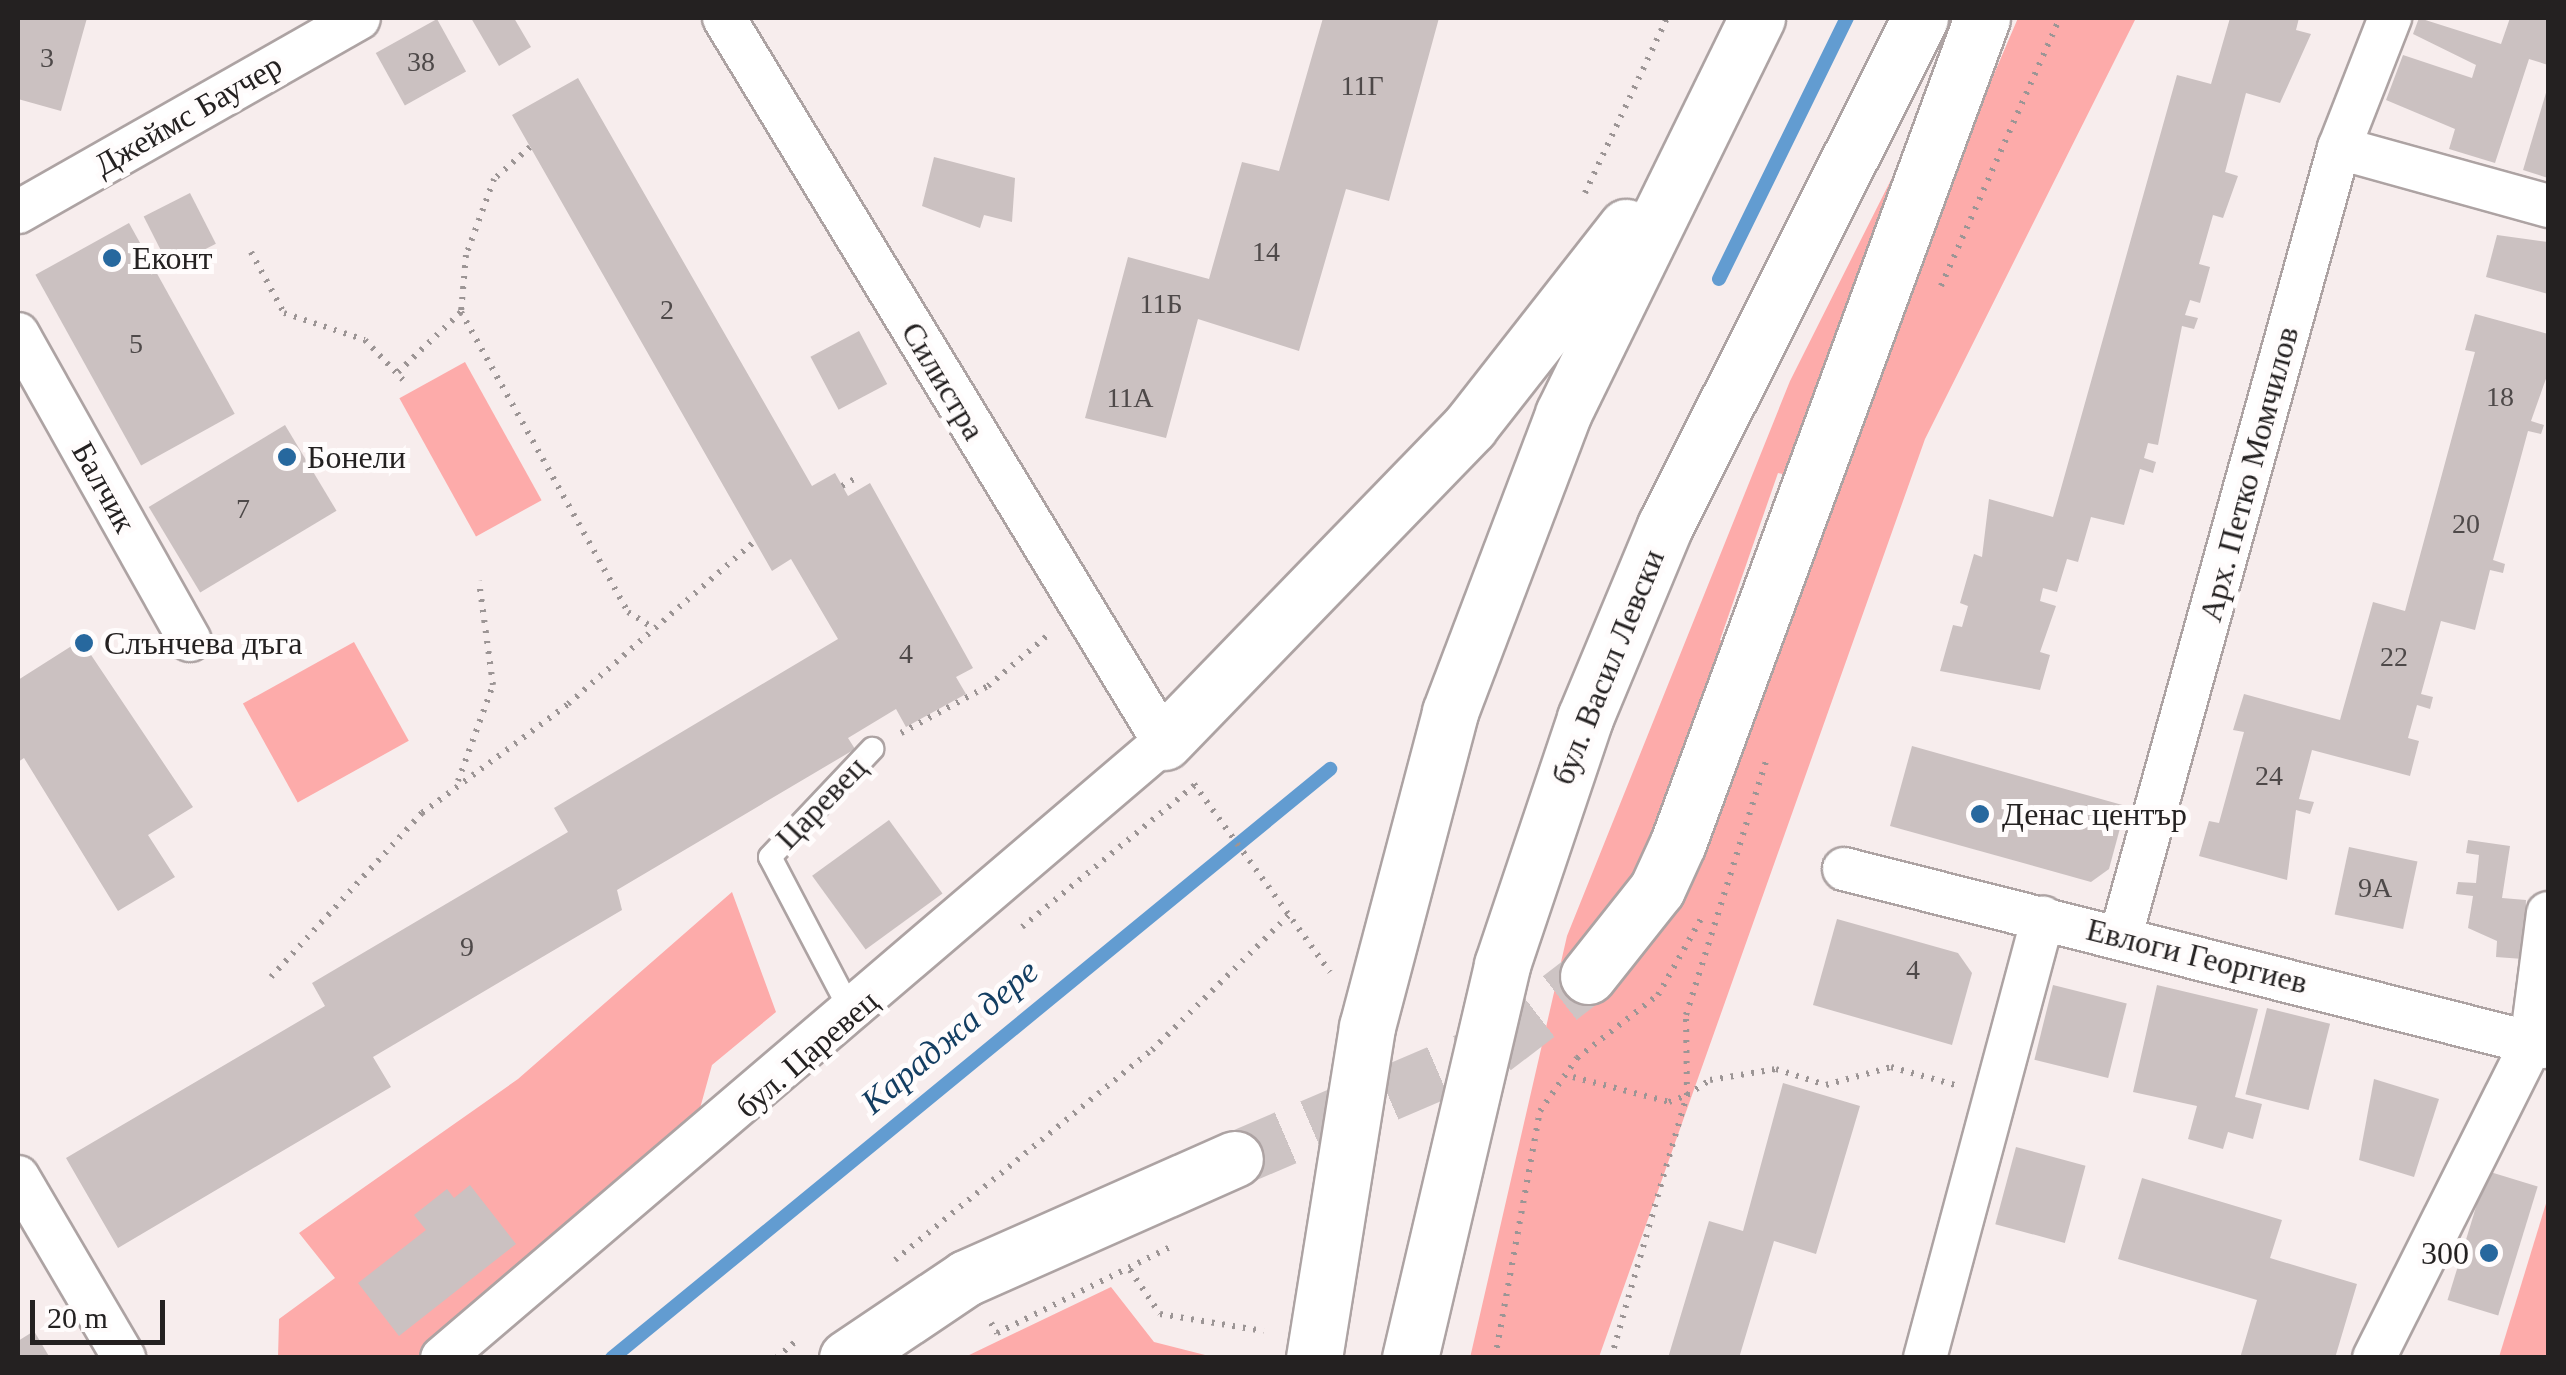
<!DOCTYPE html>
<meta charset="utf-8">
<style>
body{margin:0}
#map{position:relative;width:2566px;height:1375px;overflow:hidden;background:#f7eded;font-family:"Times New Roman",serif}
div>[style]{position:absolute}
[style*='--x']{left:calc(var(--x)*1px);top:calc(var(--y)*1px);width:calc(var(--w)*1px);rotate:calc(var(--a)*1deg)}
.green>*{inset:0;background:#fdabaa;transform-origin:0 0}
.stream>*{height:14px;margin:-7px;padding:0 7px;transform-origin:7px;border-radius:7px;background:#629cd1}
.building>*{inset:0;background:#cbc1c1;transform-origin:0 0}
.highway-tunnel>*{height:55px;margin-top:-27.5px;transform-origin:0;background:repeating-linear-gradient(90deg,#cdc4c4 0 55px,transparent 0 83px)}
.path>*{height:6px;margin-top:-3px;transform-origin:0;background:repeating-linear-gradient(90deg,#9c9595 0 2.5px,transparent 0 10.5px)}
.roads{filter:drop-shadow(2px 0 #ada3a3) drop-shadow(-2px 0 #ada3a3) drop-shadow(0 2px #ada3a3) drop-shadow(0 -2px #ada3a3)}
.lane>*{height:22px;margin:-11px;padding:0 11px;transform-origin:11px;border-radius:11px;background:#fff}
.street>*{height:42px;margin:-21px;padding:0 21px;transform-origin:21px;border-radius:21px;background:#fff}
.highway>*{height:55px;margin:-27.5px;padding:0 27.5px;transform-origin:27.5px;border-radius:27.5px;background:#fff}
.dots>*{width:28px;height:28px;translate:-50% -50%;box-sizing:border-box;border:5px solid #fffcfc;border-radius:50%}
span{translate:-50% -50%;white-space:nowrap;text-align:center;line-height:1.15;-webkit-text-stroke:10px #fffcfc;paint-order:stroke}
.number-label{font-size:28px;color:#4e4949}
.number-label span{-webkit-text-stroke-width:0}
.street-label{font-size:32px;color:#242121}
.poi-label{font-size:32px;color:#242121}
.left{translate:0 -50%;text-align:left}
.right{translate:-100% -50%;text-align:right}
.water-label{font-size:35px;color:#133e62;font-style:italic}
.frame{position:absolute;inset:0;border:20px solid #242121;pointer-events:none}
.scale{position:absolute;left:30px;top:1300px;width:135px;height:45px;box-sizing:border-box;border:5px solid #242121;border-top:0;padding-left:12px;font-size:30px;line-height:35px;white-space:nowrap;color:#242121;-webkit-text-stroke:8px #fffcfc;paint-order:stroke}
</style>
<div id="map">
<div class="green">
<i style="clip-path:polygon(2018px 18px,2136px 18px,1925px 439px,1599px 1357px,1470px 1358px,1567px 936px,1790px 381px,1916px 130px,1787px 475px,1778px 473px,1720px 640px,1729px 644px,1601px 992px)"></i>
<i style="left:465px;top:362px;width:158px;height:75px;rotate:61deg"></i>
<i style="left:354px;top:642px;width:113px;height:127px;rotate:61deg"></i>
<i style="clip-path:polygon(732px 892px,776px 1012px,712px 1065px,686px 1159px,442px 1357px,278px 1358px,279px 1319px,335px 1278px,299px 1233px,518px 1079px)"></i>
<i style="clip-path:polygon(2548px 1197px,2548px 1357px,2499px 1357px)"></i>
<i style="clip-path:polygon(1111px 1287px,1154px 1342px,1213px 1357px,965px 1357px)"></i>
</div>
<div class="stream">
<i style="--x:1719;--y:279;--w:291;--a:-63.9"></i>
<i style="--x:612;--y:1358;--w:929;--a:-39.36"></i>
</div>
<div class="building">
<i style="clip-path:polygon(18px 18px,87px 18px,61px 111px,18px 99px)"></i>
<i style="clip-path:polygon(471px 18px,514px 18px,531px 47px,499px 66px)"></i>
<i style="clip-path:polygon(1323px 18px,1439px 18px,1389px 201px,1346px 189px,1299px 351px,1198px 319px,1166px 438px,1085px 418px,1128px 257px,1209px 279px,1242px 162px,1279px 171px)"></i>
<i style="clip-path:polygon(2230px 18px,2299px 18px,2296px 30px,2311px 34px,2280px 103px,2246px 93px,2225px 172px,2238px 176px,2223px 218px,2213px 215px,2199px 264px,2210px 267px,2200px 303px,2190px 300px,2185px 315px,2198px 318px,2194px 329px,2182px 326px,2158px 445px,2148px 443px,2144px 458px,2156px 462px,2153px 473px,2140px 469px,2124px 525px,2091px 517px,2078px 562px,2067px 559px,2057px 592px,2043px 588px,2040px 601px,2056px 606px,2040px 652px,2050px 655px,2040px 690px,1940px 671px,1953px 625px,1962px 627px,1968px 606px,1960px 603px,1974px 554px,1982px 557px,1989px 499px,2053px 517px,2177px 75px,2211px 84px)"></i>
<i style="clip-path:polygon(2419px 18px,2501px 44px,2510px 18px,2548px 18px,2548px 65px,2529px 59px,2495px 163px,2449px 149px,2455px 129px,2386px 100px,2403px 55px,2472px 78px,2476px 65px,2413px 34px)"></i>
<i style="left:437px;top:19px;width:60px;height:70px;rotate:61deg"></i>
<i style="clip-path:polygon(578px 78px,812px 486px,835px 473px,848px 496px,870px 483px,973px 668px,956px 677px,966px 694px,906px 727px,896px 709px,848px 738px,855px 749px,617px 890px,622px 910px,373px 1057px,391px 1087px,118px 1248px,66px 1158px,325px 1006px,312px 983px,568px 832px,554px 808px,838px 639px,791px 559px,772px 571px,512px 115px)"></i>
<i style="clip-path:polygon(2548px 86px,2548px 178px,2523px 170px)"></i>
<i style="clip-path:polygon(934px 157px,1015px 178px,1012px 222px,984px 215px,980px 228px,922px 206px)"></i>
<i style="left:190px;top:193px;width:57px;height:52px;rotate:63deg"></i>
<i style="left:129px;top:223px;width:218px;height:107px;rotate:61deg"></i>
<i style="clip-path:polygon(2497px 235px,2548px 242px,2548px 294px,2486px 277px)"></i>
<i style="clip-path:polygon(2475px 314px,2548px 334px,2548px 373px,2531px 421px,2544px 425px,2541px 434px,2528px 431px,2493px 560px,2505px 564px,2503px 573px,2490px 570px,2475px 630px,2441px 621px,2421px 694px,2433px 697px,2430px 709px,2417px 705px,2408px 738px,2419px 741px,2410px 776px,2312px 750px,2299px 799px,2314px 802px,2310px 814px,2296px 810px,2287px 880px,2199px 856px,2209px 821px,2219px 823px,2244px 732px,2233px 730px,2244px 694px,2340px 720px,2373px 602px,2405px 611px,2475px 352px,2465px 350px)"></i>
<i style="left:859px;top:331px;width:60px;height:55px;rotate:62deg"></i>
<i style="left:285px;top:425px;width:100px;height:159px;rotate:59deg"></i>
<i style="clip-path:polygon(81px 640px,193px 807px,148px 835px,175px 877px,118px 911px,24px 758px,18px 762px,18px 680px)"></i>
<i style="clip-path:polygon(1912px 746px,2126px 806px,2109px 869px,2091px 882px,1890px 826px)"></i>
<i style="left:889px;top:820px;width:91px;height:95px;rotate:54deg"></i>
<i style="clip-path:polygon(2468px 840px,2510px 846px,2502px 898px,2526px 900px,2523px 959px,2496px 957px,2497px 941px,2468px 928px,2473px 896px,2456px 894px,2458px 882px,2476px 883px,2479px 855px,2466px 853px)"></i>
<i style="left:2349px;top:847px;width:70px;height:69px;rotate:12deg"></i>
<i style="clip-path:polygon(1837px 919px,1958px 953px,1972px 973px,1952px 1045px,1813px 1005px)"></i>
<i style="left:2053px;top:985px;width:76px;height:77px;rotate:14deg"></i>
<i style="clip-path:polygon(2157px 985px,2258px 1009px,2235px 1097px,2262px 1104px,2253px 1139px,2228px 1132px,2223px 1149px,2188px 1139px,2197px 1106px,2133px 1092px)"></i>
<i style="left:2267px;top:1008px;width:65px;height:89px;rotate:14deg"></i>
<i style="clip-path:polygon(2374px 1079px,2439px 1099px,2414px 1177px,2359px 1160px)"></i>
<i style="clip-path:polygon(1783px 1083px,1860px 1106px,1816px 1254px,1774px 1241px,1739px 1358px,1668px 1358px,1709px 1221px,1743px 1231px)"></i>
<i style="left:2016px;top:1147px;width:72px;height:80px;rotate:15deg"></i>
<i style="left:2487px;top:1171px;width:53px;height:135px;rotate:17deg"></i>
<i style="clip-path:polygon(2142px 1178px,2282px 1220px,2270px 1258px,2357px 1284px,2335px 1358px,2240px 1358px,2257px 1300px,2118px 1259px)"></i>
<i style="clip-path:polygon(470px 1185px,516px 1244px,399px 1336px,358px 1283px,426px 1230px,414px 1215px,447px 1189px,454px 1198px)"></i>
<i style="clip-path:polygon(34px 1331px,50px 1358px,18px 1358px,18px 1341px)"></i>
</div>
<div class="highway-tunnel">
<i style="--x:1235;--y:1159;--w:282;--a:-23.2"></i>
<i style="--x:1494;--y:1048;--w:118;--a:-37.5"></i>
</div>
<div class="path">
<i style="--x:530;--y:147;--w:48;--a:138.4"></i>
<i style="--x:494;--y:179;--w:81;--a:110.2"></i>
<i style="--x:466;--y:255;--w:57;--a:95"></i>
<i style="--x:461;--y:312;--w:343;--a:60.9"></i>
<i style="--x:628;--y:612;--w:28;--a:32"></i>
<i style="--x:1585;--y:193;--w:193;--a:-64.9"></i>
<i style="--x:251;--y:252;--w:69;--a:61.6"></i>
<i style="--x:284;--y:313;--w:85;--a:18.4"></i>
<i style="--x:365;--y:340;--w:57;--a:46.4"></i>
<i style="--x:1941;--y:286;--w:293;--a:-66.1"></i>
<i style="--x:398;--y:372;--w:87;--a:-43.6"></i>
<i style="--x:842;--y:486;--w:16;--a:-30"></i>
<i style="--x:901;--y:733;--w:99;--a:-28.4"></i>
<i style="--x:988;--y:686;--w:79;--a:-40.4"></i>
<i style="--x:458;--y:781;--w:102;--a:-70"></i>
<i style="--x:493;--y:685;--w:105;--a:-97.7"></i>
<i style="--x:1194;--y:784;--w:232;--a:54.1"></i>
<i style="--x:1022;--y:927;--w:224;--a:-39.4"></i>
<i style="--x:271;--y:977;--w:223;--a:-47.4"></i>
<i style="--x:422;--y:813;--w:182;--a:-36.7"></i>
<i style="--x:568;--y:704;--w:248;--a:-41.1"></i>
<i style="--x:1573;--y:1077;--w:99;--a:14.6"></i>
<i style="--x:1669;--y:1102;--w:19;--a:-21"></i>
<i style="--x:1687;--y:1095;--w:80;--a:-90.7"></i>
<i style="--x:1686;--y:1015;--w:269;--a:-72.5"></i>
<i style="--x:895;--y:1260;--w:332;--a:-39.3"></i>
<i style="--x:1152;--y:1050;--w:192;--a:-44.6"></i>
<i style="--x:1130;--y:1270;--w:53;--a:55.7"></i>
<i style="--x:1160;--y:1314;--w:105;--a:9.3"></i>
<i style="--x:991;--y:1323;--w:12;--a:59"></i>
<i style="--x:997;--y:1333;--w:195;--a:-26.4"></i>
<i style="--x:776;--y:1358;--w:31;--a:-40"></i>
<i style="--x:1495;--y:1358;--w:251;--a:-79.7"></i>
<i style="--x:1540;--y:1111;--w:65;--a:-55.1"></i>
<i style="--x:1577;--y:1058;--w:103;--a:-37.9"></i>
<i style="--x:1658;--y:995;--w:87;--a:-60.5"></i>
<i style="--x:1611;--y:1358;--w:274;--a:-73.9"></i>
<i style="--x:1687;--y:1095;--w:27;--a:-33"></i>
<i style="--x:1710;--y:1080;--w:67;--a:-9.5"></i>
<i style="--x:1776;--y:1069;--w:52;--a:17.7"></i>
<i style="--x:1826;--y:1085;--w:67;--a:-15.5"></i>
<i style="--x:1891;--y:1067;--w:66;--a:15.7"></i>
</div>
<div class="roads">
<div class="lane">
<i style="--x:853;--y:1015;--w:178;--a:-117.7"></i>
<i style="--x:770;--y:857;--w:149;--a:-46.6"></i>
</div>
<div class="street">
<i style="--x:2339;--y:148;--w:217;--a:15.5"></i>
<i style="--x:18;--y:212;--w:392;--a:-29.6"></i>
<i style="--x:18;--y:334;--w:351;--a:60.7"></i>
<i style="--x:1844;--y:869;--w:726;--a:14.19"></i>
<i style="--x:2121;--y:935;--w:817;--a:-74.52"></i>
<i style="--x:2339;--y:148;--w:140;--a:-68.6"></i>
<i style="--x:18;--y:1177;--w:210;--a:59.6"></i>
<i style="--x:442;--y:1358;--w:949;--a:-40.47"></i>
<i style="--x:1164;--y:742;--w:847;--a:-121.29"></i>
<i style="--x:1925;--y:1358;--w:456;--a:-75"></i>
<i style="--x:2374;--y:1358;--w:351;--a:-63.4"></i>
<i style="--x:2531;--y:1044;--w:132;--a:-82.6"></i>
</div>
<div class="highway">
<i style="--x:1164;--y:742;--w:440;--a:-45.9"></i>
<i style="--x:1470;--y:426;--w:253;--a:-51.9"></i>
<i style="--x:1588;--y:976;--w:111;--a:-51.6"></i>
<i style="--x:1657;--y:889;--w:51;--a:-65.5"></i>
<i style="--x:1678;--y:843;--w:879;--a:-69.77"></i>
<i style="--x:847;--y:1358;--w:143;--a:-33.9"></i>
<i style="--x:966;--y:1278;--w:294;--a:-23.9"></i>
<i style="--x:1314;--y:1358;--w:335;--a:-80.9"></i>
<i style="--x:1367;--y:1027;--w:326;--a:-75.2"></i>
<i style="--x:1450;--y:712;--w:319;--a:-69.2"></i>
<i style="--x:1563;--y:414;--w:441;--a:-63.9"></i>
<i style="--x:1410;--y:1358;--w:404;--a:-76.8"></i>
<i style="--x:1502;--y:965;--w:261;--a:-71.4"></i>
<i style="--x:1585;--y:718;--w:208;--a:-67.4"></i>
<i style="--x:1665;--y:526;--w:568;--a:-63.34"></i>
</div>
</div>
<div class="dots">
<i style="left:112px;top:258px;background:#27689e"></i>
<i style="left:287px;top:457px;background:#27689e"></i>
<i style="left:84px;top:643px;background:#27689e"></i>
<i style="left:1980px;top:814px;background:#27689e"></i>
<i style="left:2489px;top:1253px;background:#27689e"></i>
</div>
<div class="number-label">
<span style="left:47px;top:58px">3</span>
<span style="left:421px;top:62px">38</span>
<span style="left:1362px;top:86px">11Г</span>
<span style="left:1266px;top:252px">14</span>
<span style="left:1161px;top:304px">11Б</span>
<span style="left:667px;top:310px">2</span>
<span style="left:136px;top:344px">5</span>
<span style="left:2500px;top:397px">18</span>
<span style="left:1130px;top:398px">11А</span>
<span style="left:243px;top:509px">7</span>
<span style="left:2466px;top:524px">20</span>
<span style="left:906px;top:654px">4</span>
<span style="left:2394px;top:657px">22</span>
<span style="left:2269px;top:776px">24</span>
<span style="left:2375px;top:888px">9А</span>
<span style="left:467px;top:947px">9</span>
<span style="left:1913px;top:970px">4</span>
</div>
<div class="street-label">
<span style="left:188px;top:115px;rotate:-30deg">Джеймс Баучер</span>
<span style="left:943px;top:381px;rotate:59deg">Силистра</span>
<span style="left:2249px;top:474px;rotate:-75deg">Арх. Петко Момчилов</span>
<span style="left:104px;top:487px;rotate:61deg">Балчик</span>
<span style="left:1608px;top:667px;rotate:-68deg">бул. Васил Левски</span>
<span style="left:821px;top:803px;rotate:-46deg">Царевец</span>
<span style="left:2197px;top:956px;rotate:14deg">Евлоги Георгиев</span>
<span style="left:807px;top:1054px;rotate:-41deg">бул. Царевец</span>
</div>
<div class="poi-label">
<span class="left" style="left:132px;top:258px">Еконт</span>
<span class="left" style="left:307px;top:457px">Бонели</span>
<span class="left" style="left:104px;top:643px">Слънчева дъга</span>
<span class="left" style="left:2002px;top:814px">Денас център</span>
<span class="right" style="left:2469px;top:1253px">300</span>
</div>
<div class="water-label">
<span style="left:950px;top:1037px;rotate:-40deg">Караджа дере</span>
</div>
<div class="frame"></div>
<div class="scale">20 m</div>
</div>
